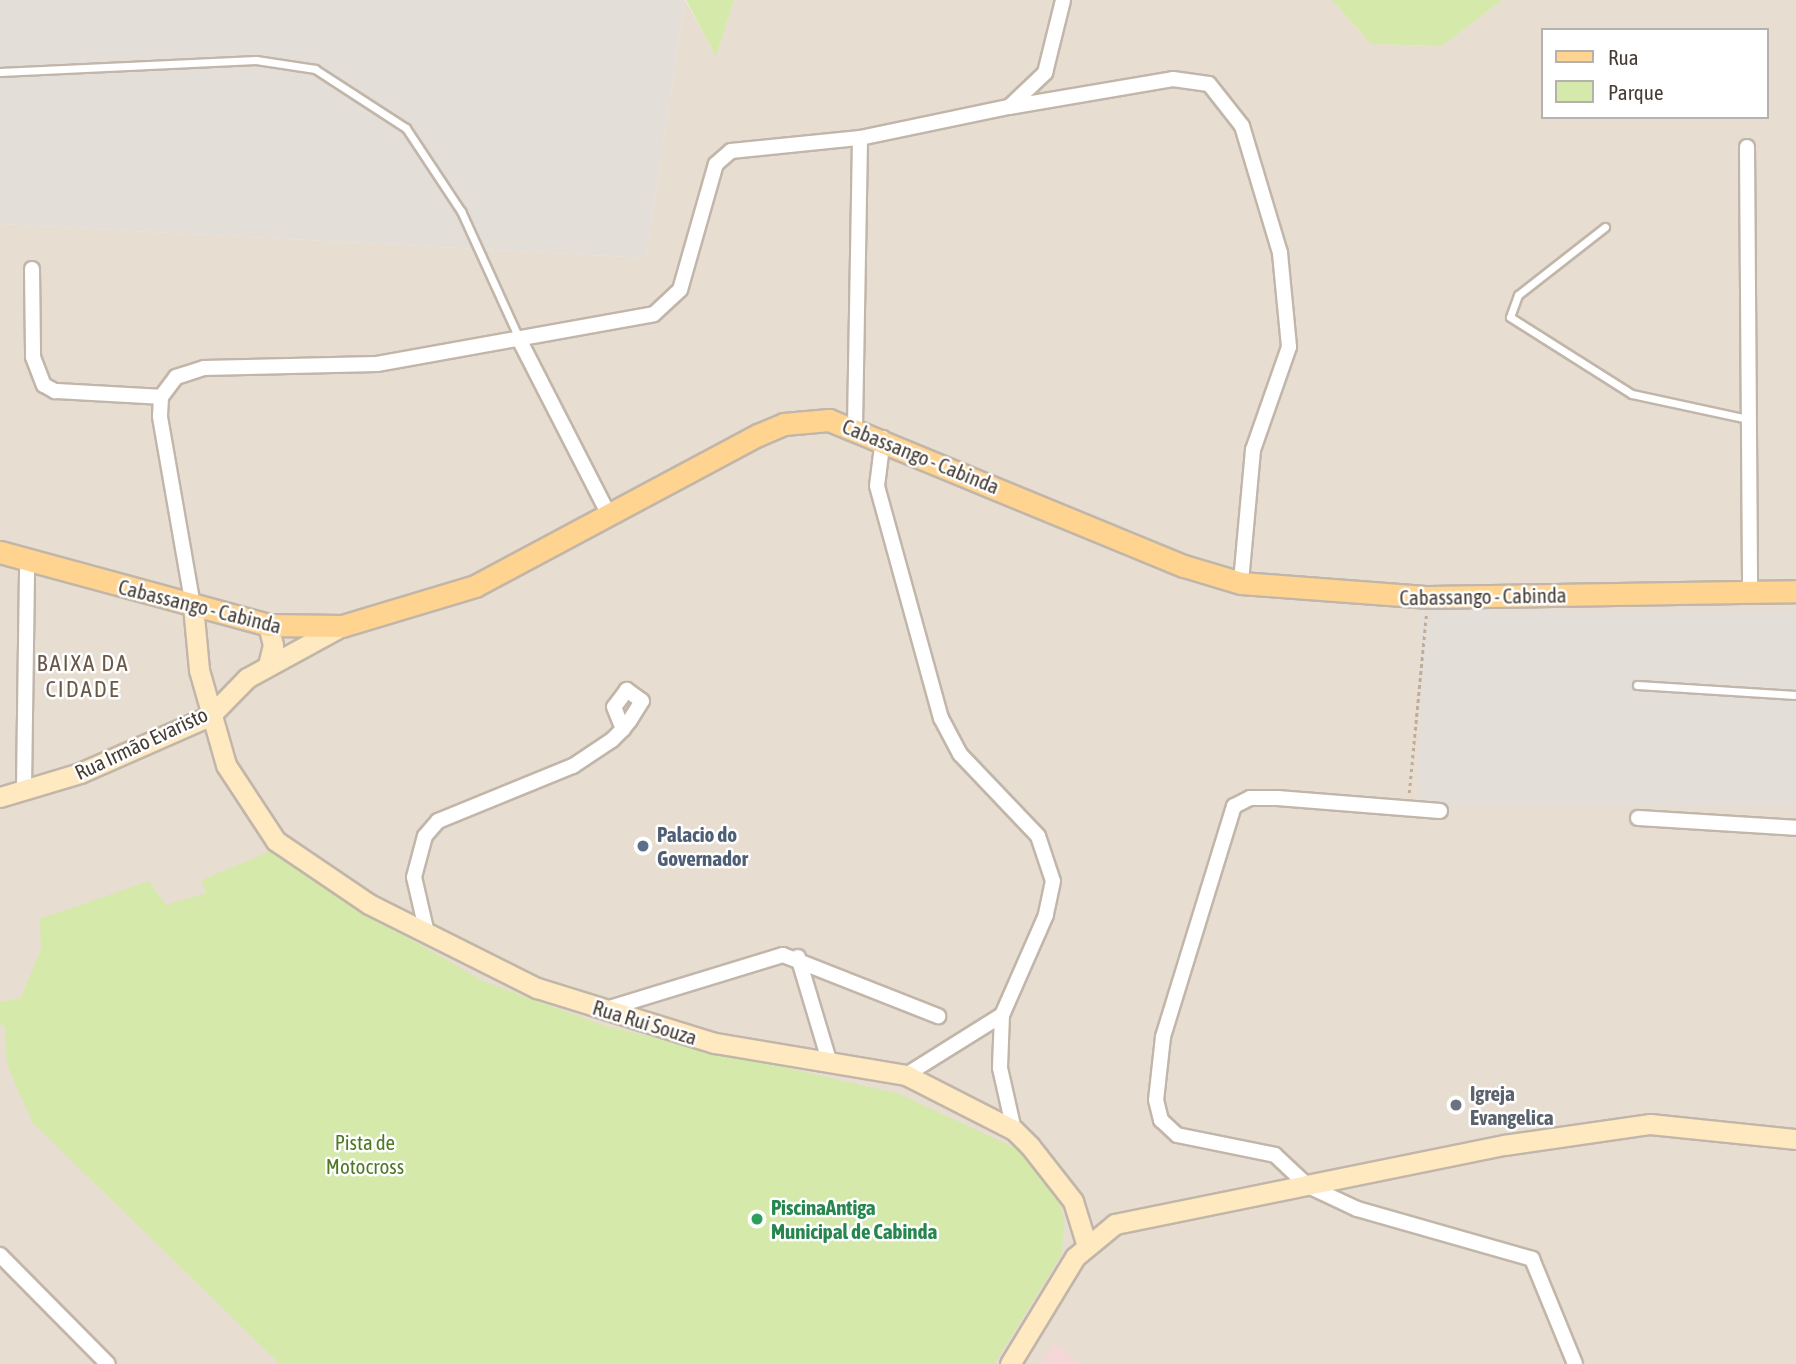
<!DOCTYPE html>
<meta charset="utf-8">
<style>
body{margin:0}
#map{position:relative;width:1796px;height:1364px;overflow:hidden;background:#f3ece4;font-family:"Asap Condensed",sans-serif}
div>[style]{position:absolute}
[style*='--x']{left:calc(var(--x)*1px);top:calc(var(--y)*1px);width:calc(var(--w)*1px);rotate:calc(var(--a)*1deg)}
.residential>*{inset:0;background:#e7ded1}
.industrial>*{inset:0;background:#e4ded9;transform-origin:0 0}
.medical>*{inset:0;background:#f4d7d6}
.green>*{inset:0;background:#d4e9aa}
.path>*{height:2.5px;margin-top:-1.25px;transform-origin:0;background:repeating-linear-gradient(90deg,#c1ad97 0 3.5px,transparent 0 7px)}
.roads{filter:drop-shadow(2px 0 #c1b6a9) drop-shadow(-2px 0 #c1b6a9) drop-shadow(0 2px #c1b6a9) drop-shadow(0 -2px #c1b6a9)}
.lane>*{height:7px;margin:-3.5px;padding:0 3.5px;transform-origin:3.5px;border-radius:3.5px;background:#fff}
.street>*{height:14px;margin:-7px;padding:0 7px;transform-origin:7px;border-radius:7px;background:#fff}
.secondary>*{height:19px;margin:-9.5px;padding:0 9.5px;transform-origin:9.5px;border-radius:9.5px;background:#ffe9c1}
.primary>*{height:21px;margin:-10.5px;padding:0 10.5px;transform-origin:10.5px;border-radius:10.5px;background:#ffd390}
.dots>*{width:19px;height:19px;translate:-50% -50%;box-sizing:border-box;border:4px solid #fff;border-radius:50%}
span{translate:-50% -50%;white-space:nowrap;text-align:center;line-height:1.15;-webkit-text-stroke:5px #fff;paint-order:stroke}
.street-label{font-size:21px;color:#453c33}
.service-label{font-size:21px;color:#4e5e75;font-weight:700}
.left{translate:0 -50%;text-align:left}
.worship-label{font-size:21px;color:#5b616d;font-weight:700}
.park-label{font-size:21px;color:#4e7825}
.leisure-label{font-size:21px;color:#27864d;font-weight:700}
.neighbourhood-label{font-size:23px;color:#68594a;letter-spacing:2px}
.legend{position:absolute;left:1541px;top:28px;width:228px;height:91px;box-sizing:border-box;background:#fff;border:2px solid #b5b1ad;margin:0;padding:9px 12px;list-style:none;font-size:21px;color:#453c33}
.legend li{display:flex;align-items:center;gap:14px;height:35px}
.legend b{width:35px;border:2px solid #b5b1ad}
</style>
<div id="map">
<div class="residential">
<i style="clip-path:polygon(evenodd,685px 0,716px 55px,734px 0,1332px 0,1371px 44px,1442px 46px,1502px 0,1796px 0,1796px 1364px,0 1364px,0 224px,646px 258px,685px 0,1542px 30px,1766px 30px,1766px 117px,1542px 117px,1542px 30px)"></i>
</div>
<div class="industrial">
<i style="clip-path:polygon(0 0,685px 0,646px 258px,0 224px)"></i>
<i style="left:1420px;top:610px;width:376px;height:196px"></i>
</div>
<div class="medical">
<i style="clip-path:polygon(1054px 1344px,1055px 1344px,1081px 1364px,1040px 1364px)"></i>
</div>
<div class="green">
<i style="clip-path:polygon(686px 0,734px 0,716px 56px)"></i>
<i style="clip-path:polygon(1332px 0,1502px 0,1442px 46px,1371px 44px)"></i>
<i style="clip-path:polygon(273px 850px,378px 921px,483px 981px,605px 1026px,899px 1094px,1013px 1147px,1037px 1162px,1056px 1189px,1064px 1218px,1062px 1254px,994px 1364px,280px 1364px,33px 1123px,7px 1065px,5px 1026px,0 1025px,0 1002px,21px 998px,41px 949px,40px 919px,149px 881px,166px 905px,206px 893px,202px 880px)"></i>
</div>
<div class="path">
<i style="--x:1409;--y:793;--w:179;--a:-84.5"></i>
</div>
<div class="roads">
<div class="lane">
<i style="--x:0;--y:72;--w:256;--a:-2.7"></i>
<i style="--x:256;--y:60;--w:60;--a:8.7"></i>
<i style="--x:315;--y:69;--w:108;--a:33"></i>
<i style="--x:406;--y:128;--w:100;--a:56.5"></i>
<i style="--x:461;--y:211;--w:140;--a:65.5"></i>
<i style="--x:1605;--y:227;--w:110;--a:142"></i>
<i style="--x:1518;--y:295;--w:23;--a:110"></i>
<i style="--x:1510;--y:317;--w:144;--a:32.3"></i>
<i style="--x:1632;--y:394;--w:119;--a:12.2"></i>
<i style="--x:1637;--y:685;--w:159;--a:3.6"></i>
</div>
<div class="street">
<i style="--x:1009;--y:107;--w:166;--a:-9.7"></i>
<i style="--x:1173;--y:79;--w:36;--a:8"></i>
<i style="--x:1209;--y:84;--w:53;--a:51.8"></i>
<i style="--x:1242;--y:126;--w:133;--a:73.3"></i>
<i style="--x:1280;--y:253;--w:94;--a:84.5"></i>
<i style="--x:1289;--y:347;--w:109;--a:109.3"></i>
<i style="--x:1253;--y:450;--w:134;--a:95.2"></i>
<i style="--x:1747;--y:147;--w:445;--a:89.6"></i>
<i style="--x:32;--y:269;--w:88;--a:89.3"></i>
<i style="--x:33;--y:357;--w:30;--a:69"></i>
<i style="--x:44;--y:385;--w:13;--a:29"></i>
<i style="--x:55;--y:391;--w:106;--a:3.2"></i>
<i style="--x:521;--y:343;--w:195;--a:62.9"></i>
<i style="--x:855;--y:426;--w:288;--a:-89"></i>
<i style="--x:883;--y:438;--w:48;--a:97.1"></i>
<i style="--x:877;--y:486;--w:241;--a:74.6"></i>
<i style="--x:941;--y:718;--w:41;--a:62.2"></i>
<i style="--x:960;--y:754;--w:113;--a:46.4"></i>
<i style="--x:1038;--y:836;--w:47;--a:71.6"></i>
<i style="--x:1053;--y:881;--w:35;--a:102"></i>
<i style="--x:1046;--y:915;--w:109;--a:113.7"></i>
<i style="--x:1002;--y:1015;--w:113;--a:148"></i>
<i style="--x:193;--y:606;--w:193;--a:-99.9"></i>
<i style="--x:160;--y:416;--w:19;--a:-87"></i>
<i style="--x:161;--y:397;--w:25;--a:-53"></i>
<i style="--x:176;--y:377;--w:29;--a:-18"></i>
<i style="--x:204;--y:368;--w:173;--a:-1.3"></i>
<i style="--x:377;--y:364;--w:281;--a:-10.2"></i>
<i style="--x:654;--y:314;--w:35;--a:-43"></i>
<i style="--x:680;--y:290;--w:131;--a:-74.1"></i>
<i style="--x:716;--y:164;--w:20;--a:-41"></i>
<i style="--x:731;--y:151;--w:130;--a:-5.8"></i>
<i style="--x:860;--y:138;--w:152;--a:-11.8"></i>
<i style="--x:1009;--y:107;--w:50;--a:-43.4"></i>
<i style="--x:1045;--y:73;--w:75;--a:-76.1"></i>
<i style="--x:24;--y:787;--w:226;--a:-89.2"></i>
<i style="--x:1440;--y:811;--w:163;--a:-175.4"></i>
<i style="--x:1278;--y:798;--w:28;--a:180"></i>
<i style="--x:1250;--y:798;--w:18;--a:153"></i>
<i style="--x:1234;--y:806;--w:242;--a:107.1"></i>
<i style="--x:1163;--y:1037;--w:63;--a:96.3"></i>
<i style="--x:1156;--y:1100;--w:21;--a:76"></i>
<i style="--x:1161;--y:1120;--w:22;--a:43"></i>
<i style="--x:1177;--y:1135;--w:100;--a:11.5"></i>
<i style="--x:1275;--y:1155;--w:45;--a:43.2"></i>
<i style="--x:1308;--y:1186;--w:54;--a:25.1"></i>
<i style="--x:1357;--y:1209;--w:182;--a:15.9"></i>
<i style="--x:1532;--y:1259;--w:113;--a:67.7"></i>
<i style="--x:1638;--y:818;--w:158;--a:3.6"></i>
<i style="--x:426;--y:929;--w:53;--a:-103"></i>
<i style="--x:414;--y:877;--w:42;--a:-75"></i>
<i style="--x:425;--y:836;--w:20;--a:-49"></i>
<i style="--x:438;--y:821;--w:146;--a:-22.2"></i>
<i style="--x:573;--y:766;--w:47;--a:-33.7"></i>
<i style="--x:612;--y:740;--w:16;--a:-45"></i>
<i style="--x:623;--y:729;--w:11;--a:-52"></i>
<i style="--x:630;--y:720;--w:22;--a:-58"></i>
<i style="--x:642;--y:701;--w:19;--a:-144"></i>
<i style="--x:627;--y:690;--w:21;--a:127"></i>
<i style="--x:614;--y:707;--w:24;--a:68"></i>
<i style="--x:798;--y:957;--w:112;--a:73.3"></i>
<i style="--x:603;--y:1010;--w:188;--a:-17"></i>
<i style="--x:783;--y:955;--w:167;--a:21.5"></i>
<i style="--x:1002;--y:1015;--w:53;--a:92.2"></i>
<i style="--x:1000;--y:1068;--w:64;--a:77.3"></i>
<i style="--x:0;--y:1255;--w:153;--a:45.3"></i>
</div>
<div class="secondary">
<i style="--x:193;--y:606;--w:64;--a:84.6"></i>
<i style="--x:199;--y:670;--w:99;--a:74.1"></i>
<i style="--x:226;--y:765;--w:91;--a:56.7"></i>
<i style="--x:276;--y:841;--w:112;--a:34.1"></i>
<i style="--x:369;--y:904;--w:188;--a:26.6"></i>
<i style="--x:537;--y:988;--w:186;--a:17.2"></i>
<i style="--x:715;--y:1043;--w:194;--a:9.5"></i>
<i style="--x:906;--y:1075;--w:121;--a:27"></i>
<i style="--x:1014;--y:1130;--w:23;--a:45"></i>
<i style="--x:1030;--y:1146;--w:70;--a:52"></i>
<i style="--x:1073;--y:1201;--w:44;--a:72.8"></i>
<i style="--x:268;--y:625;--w:21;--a:76"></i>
<i style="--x:273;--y:645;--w:21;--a:104"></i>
<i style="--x:0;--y:797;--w:84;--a:-16.7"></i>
<i style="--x:80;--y:773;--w:142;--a:-23.7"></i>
<i style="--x:210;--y:716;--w:53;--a:-45.8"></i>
<i style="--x:247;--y:678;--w:108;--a:-28.7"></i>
<i style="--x:1010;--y:1364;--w:125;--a:-58.7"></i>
<i style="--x:1075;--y:1257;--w:52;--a:-39.5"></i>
<i style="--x:1115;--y:1224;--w:397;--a:-11.5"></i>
<i style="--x:1504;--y:1145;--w:148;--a:-8.2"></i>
<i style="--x:1650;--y:1124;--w:147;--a:5.9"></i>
</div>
<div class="primary">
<i style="--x:0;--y:552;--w:278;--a:15.2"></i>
<i style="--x:268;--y:625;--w:74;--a:0.8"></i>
<i style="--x:342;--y:626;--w:139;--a:-16.7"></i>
<i style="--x:475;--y:586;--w:321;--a:-28.1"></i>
<i style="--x:758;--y:435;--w:28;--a:-23"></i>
<i style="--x:784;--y:424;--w:45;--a:-5.1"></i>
<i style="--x:829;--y:420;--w:384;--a:22.4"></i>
<i style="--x:1184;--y:566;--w:59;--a:16.6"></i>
<i style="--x:1241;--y:583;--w:188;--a:4.3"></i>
<i style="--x:1428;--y:597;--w:368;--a:-0.9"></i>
</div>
</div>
<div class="dots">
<i style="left:643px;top:846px;background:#5c6f8a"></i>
<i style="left:1456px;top:1105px;background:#6b7280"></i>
<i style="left:757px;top:1219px;background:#2e9e5b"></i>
</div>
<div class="street-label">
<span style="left:921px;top:456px;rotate:22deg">Cabassango - Cabinda</span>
<span style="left:1483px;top:596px;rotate:-1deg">Cabassango - Cabinda</span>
<span style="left:200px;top:606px;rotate:14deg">Cabassango - Cabinda</span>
<span style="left:141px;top:743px;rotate:-25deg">Rua Irmão Evaristo</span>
<span style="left:645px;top:1022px;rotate:17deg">Rua Rui Souza</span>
</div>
<div class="service-label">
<span class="left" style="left:657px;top:846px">Palacio do<br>Governador</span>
</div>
<div class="worship-label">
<span class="left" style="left:1470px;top:1105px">Igreja<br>Evangelica</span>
</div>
<div class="park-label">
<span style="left:365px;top:1154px">Pista de<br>Motocross</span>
</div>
<div class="leisure-label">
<span class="left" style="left:771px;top:1219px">PiscinaAntiga<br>Municipal de Cabinda</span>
</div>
<div class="neighbourhood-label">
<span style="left:83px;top:676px">BAIXA DA<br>CIDADE</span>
</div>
<ul class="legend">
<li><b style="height:9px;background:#ffd390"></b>Rua</li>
<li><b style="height:19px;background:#d4e9aa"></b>Parque</li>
</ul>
</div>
